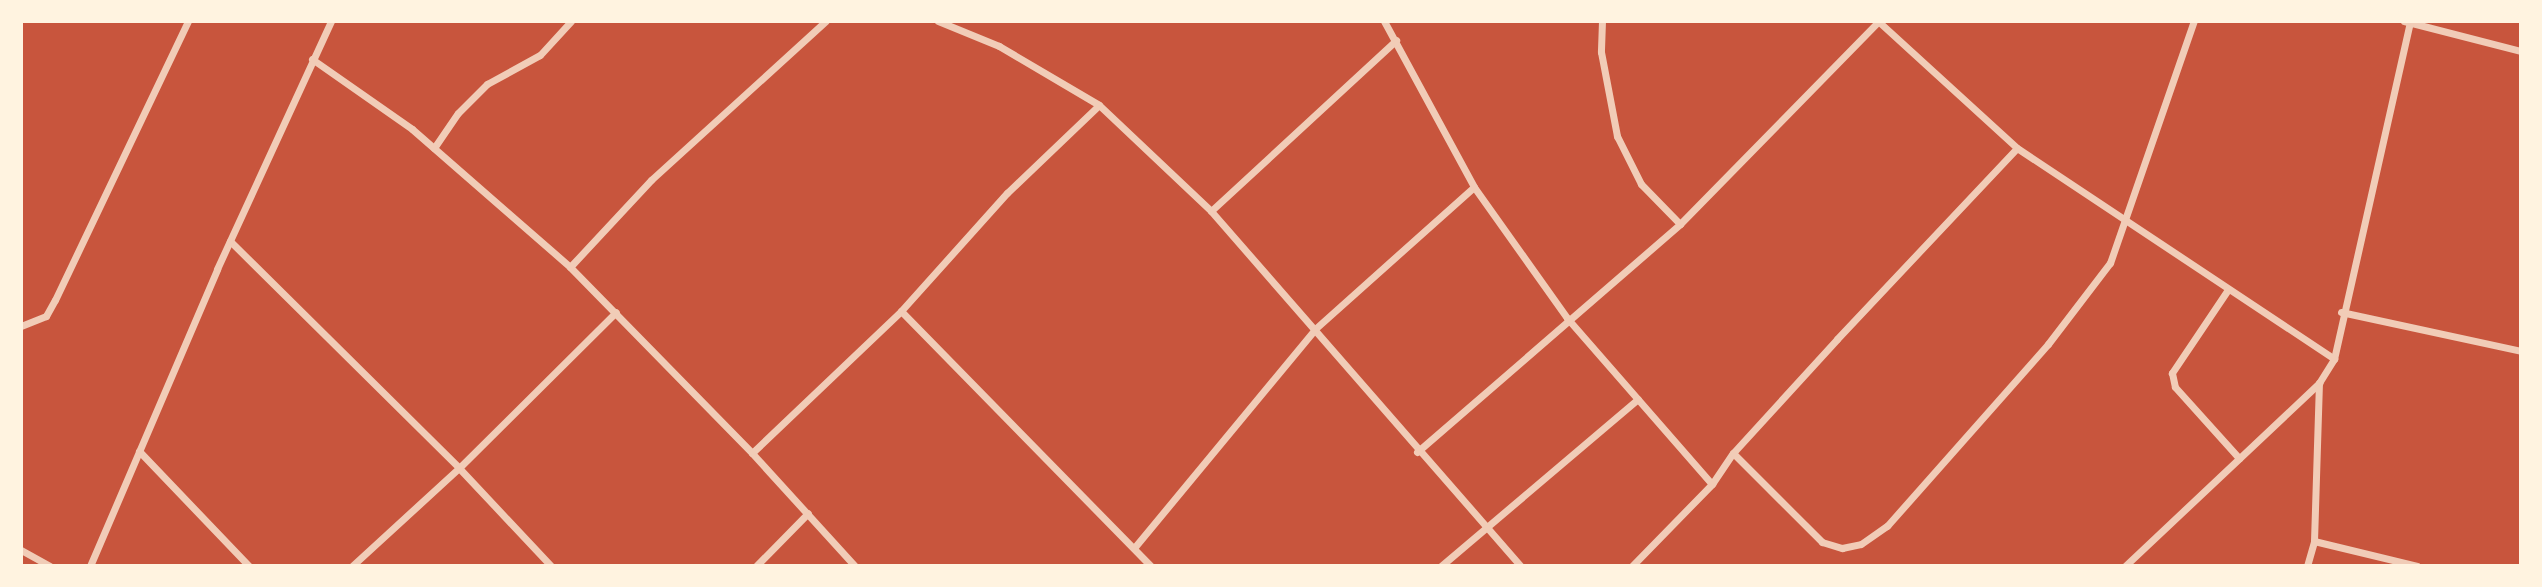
<!DOCTYPE html>
<style>
body{margin:0}
#map{position:relative;width:2542px;height:587px;overflow:hidden;background:#c8553d;font-family:"PT Sans Narrow",sans-serif}
div>[style]{position:absolute}
[style*='--x']{left:calc(var(--x)*1px);top:calc(var(--y)*1px);width:calc(var(--w)*1px);rotate:calc(var(--a)*1deg)}
.minor>*{height:7px;margin:-3.5px;padding:0 3.5px;transform-origin:3.5px;border-radius:3.5px;background:#f1ccb7}
span{translate:-50% -50%;white-space:nowrap;text-align:center;line-height:1.15;-webkit-text-stroke:7px #fff3e0;paint-order:stroke}
.frame{position:absolute;inset:0;border:23px solid #fff3e0;pointer-events:none}
</style>
<div id="map">
<div class="minor">
<i style="--x:938;--y:21;--w:66;--a:22.3"></i>
<i style="--x:999;--y:46;--w:116;--a:30.5"></i>
<i style="--x:1099;--y:105;--w:154;--a:43.4"></i>
<i style="--x:1211;--y:211;--w:471;--a:48.9"></i>
<i style="--x:1384;--y:21;--w:189;--a:61.5"></i>
<i style="--x:1474;--y:187;--w:161;--a:54.6"></i>
<i style="--x:1567;--y:318;--w:220;--a:48.9"></i>
<i style="--x:1602;--y:21;--w:31;--a:92"></i>
<i style="--x:1601;--y:52;--w:86;--a:79.2"></i>
<i style="--x:1617;--y:136;--w:54;--a:63.4"></i>
<i style="--x:1641;--y:184;--w:56;--a:45.7"></i>
<i style="--x:1878;--y:21;--w:188;--a:42.4"></i>
<i style="--x:2017;--y:148;--w:381;--a:33.6"></i>
<i style="--x:2404;--y:21;--w:121;--a:14.4"></i>
<i style="--x:312;--y:59;--w:122;--a:35"></i>
<i style="--x:412;--y:129;--w:210;--a:41.1"></i>
<i style="--x:570;--y:267;--w:260;--a:45.6"></i>
<i style="--x:752;--y:453;--w:153;--a:47.7"></i>
<i style="--x:434;--y:148;--w:42;--a:-55.6"></i>
<i style="--x:458;--y:113;--w:41;--a:-45"></i>
<i style="--x:487;--y:84;--w:60;--a:-28.7"></i>
<i style="--x:540;--y:55;--w:46;--a:-47.6"></i>
<i style="--x:1211;--y:211;--w:252;--a:-42.7"></i>
<i style="--x:230;--y:241;--w:322;--a:44.7"></i>
<i style="--x:459;--y:468;--w:134;--a:46.8"></i>
<i style="--x:570;--y:267;--w:119;--a:-47"></i>
<i style="--x:651;--y:180;--w:236;--a:-42.3"></i>
<i style="--x:2227;--y:291;--w:99;--a:123.9"></i>
<i style="--x:2172;--y:373;--w:14;--a:78"></i>
<i style="--x:2175;--y:387;--w:96;--a:48"></i>
<i style="--x:901;--y:311;--w:357;--a:45.6"></i>
<i style="--x:2341;--y:312;--w:184;--a:12.2"></i>
<i style="--x:21;--y:326;--w:27;--a:-22"></i>
<i style="--x:46;--y:316;--w:18;--a:-61"></i>
<i style="--x:55;--y:300;--w:309;--a:-64.5"></i>
<i style="--x:139;--y:451;--w:159;--a:46.3"></i>
<i style="--x:1417;--y:452;--w:348;--a:-40.9"></i>
<i style="--x:1680;--y:224;--w:284;--a:-45.6"></i>
<i style="--x:752;--y:453;--w:206;--a:-43.6"></i>
<i style="--x:901;--y:311;--w:159;--a:-48.1"></i>
<i style="--x:1007;--y:193;--w:127;--a:-43.7"></i>
<i style="--x:1733;--y:453;--w:126;--a:45"></i>
<i style="--x:1822;--y:542;--w:21;--a:17"></i>
<i style="--x:1842;--y:548;--w:19;--a:-12"></i>
<i style="--x:1861;--y:544;--w:32;--a:-35"></i>
<i style="--x:1887;--y:526;--w:243;--a:-48.5"></i>
<i style="--x:2048;--y:344;--w:102;--a:-52.6"></i>
<i style="--x:2110;--y:263;--w:256;--a:-70.9"></i>
<i style="--x:2314;--y:541;--w:106;--a:13.6"></i>
<i style="--x:1134;--y:548;--w:284;--a:-50.4"></i>
<i style="--x:1315;--y:329;--w:213;--a:-41.8"></i>
<i style="--x:21;--y:550;--w:33;--a:29"></i>
<i style="--x:90;--y:566;--w:323;--a:-66.8"></i>
<i style="--x:217;--y:269;--w:273;--a:-65.3"></i>
<i style="--x:352;--y:566;--w:145;--a:-42.5"></i>
<i style="--x:459;--y:468;--w:221;--a:-44.8"></i>
<i style="--x:756;--y:566;--w:74;--a:-45.5"></i>
<i style="--x:1441;--y:566;--w:258;--a:-40.3"></i>
<i style="--x:1632;--y:566;--w:115;--a:-45.7"></i>
<i style="--x:1712;--y:484;--w:37;--a:-56"></i>
<i style="--x:1733;--y:453;--w:154;--a:-47.6"></i>
<i style="--x:1837;--y:339;--w:262;--a:-46.7"></i>
<i style="--x:2125;--y:566;--w:267;--a:-43.3"></i>
<i style="--x:2307;--y:566;--w:26;--a:-74"></i>
<i style="--x:2314;--y:541;--w:158;--a:-88.2"></i>
<i style="--x:2319;--y:383;--w:28;--a:-58"></i>
<i style="--x:2334;--y:359;--w:346;--a:-77.3"></i>
</div>
<div class="frame"></div>
</div>
